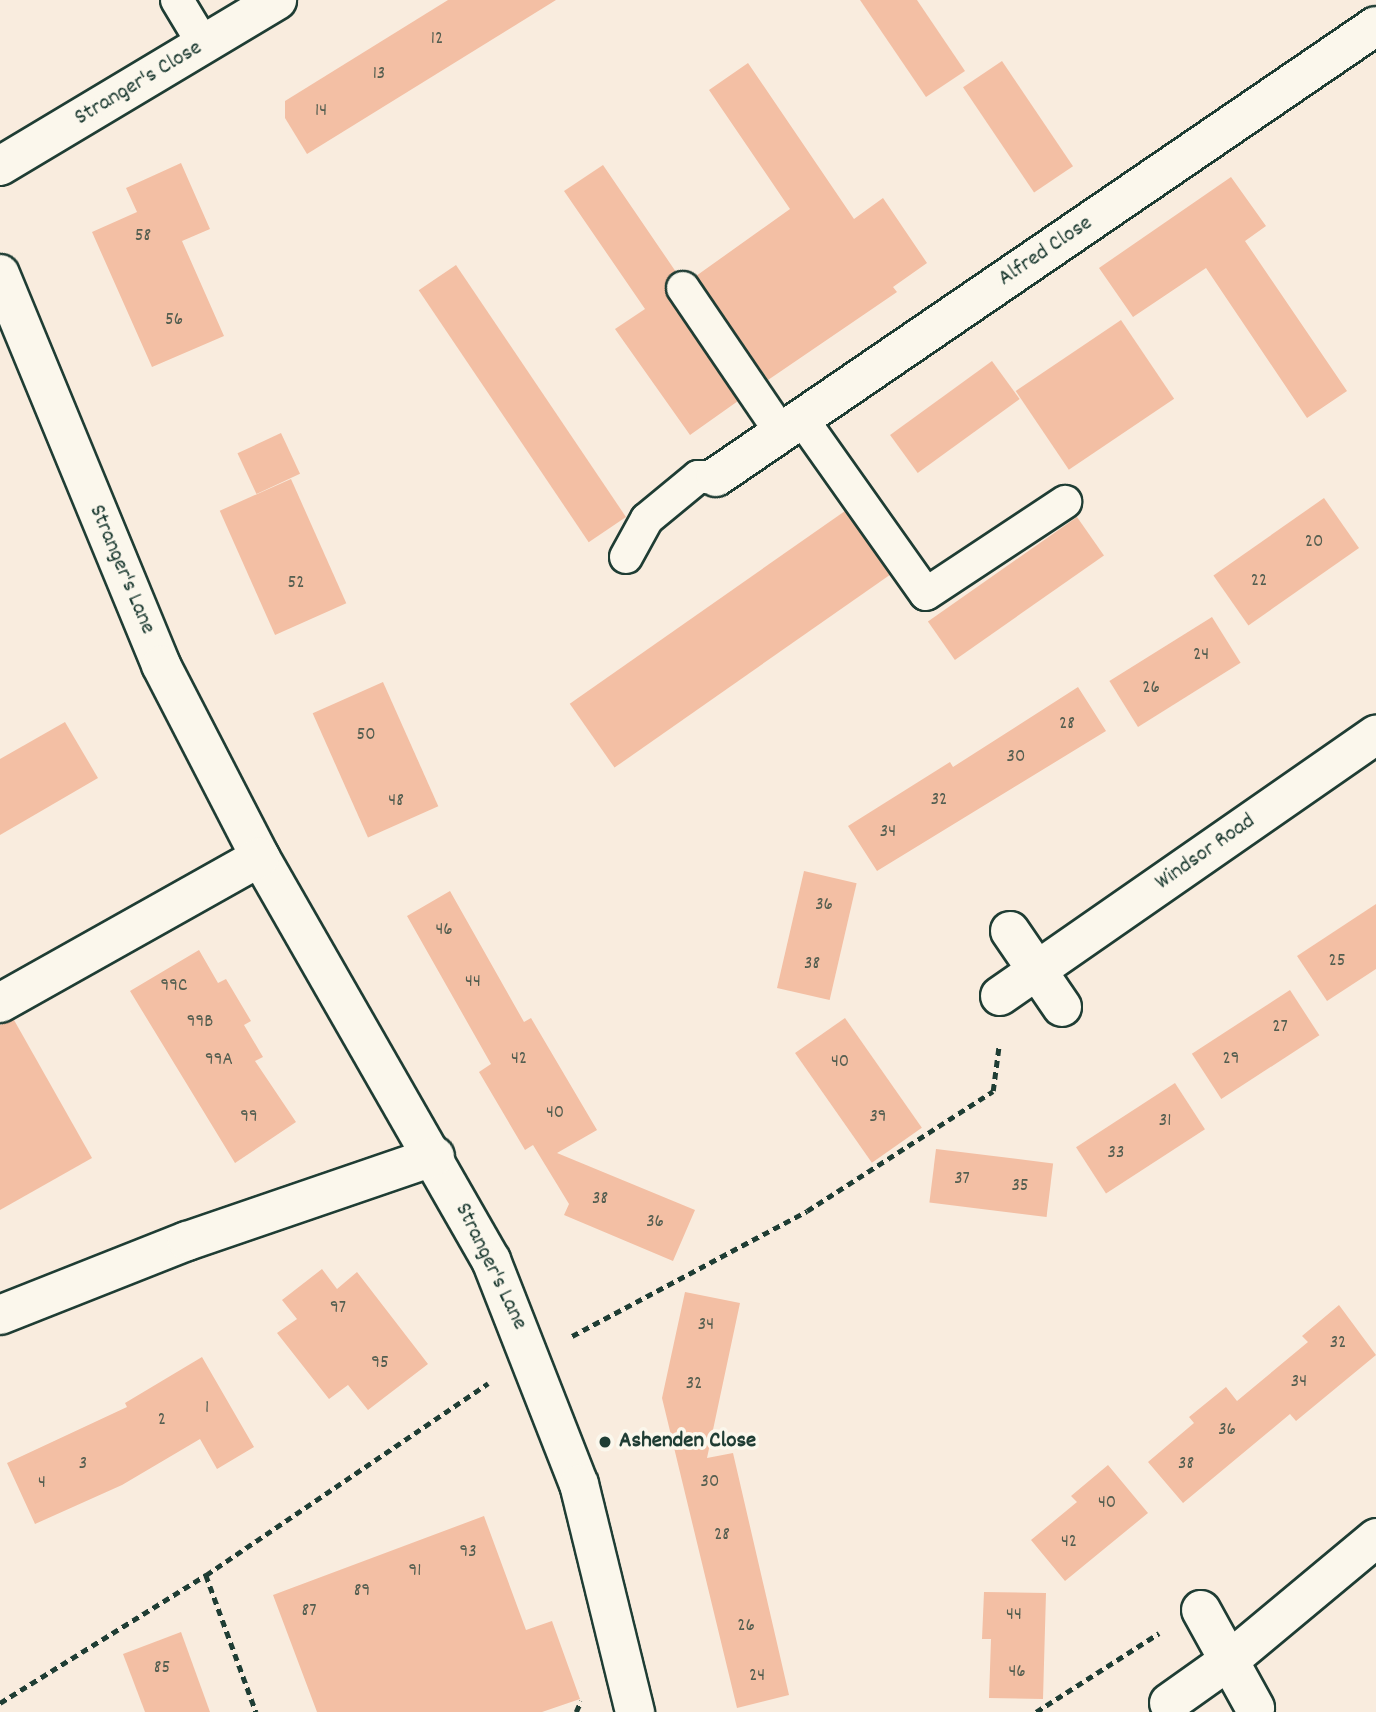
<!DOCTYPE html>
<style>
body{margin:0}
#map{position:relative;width:1376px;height:1712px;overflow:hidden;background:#f9ecde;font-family:Dekko,sans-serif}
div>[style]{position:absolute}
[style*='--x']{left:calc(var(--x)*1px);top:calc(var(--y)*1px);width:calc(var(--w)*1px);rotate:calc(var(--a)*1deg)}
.building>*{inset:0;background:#f3bfa4;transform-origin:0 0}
.path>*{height:4.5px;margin-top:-2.25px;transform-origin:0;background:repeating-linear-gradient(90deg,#1f3d34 0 7px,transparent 0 12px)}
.roads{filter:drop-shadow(2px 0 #1f3d34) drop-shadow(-2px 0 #1f3d34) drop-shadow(0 2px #1f3d34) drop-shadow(0 -2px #1f3d34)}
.service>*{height:32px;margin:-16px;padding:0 16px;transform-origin:16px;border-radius:16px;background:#fbf7ec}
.minor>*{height:38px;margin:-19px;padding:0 19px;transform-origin:19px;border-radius:19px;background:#fbf7ec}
.dots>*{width:19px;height:19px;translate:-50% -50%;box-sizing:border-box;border:4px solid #fbf7ec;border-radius:50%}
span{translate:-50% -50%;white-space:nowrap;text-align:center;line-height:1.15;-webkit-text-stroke:7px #fbf7ec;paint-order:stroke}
.number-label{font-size:19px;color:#545e50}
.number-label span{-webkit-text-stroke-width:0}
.street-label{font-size:23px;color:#1f3d34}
.poi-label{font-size:23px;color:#1f3d34;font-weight:700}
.left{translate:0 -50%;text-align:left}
</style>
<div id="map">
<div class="building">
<i style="clip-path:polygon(448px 0,556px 0,307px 154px,285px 118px,285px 101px)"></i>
<i style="clip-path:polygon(860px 0,917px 0,965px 71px,926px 97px)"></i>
<i style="left:1002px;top:61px;width:127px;height:47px;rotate:56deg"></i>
<i style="clip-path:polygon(748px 63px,854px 219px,883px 198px,927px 263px,893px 287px,897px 292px,768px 380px,696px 276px,790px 209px,709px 90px)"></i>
<i style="clip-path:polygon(181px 163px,210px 229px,182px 241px,224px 336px,152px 367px,92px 232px,137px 212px,126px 188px)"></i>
<i style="clip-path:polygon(603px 165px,676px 272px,666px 281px,668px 298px,738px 401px,690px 435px,615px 329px,645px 309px,564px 191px)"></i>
<i style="clip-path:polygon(1231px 177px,1266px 226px,1245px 241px,1347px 391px,1307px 418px,1206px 268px,1133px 317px,1099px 268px)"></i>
<i style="left:456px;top:265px;width:304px;height:45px;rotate:56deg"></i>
<i style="left:1121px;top:320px;width:95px;height:127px;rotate:56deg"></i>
<i style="left:992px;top:361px;width:47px;height:126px;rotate:54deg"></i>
<i style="left:281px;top:433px;width:45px;height:48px;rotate:65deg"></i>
<i style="left:291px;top:479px;width:136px;height:78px;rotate:66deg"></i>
<i style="left:1324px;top:498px;width:61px;height:135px;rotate:55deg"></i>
<i style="left:845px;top:511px;width:78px;height:336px;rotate:55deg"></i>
<i style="left:1077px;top:517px;width:47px;height:182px;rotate:55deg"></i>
<i style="left:1212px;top:617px;width:54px;height:121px;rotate:58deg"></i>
<i style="left:383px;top:682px;width:136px;height:77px;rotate:66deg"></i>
<i style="clip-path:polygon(1078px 687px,1106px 731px,877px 871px,848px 826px,950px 762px,953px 767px)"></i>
<i style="clip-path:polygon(65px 722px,98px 778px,0 835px,0 759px)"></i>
<i style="left:804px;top:871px;width:54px;height:120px;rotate:13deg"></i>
<i style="clip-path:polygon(450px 891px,524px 1022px,531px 1018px,597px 1130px,557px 1153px,695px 1210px,673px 1261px,564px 1215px,569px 1204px,533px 1145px,525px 1150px,479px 1072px,491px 1064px,407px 916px)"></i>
<i style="clip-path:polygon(1376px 904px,1376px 969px,1327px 1001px,1297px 956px)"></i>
<i style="clip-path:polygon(199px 950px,218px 983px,226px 979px,251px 1021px,244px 1025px,263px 1057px,255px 1061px,296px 1122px,235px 1163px,130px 991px)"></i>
<i style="left:1290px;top:990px;width:54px;height:117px;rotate:57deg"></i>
<i style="left:845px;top:1018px;width:134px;height:61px;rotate:55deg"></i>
<i style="clip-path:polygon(14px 1020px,92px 1158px,0 1210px,0 1025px)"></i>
<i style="left:1175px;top:1083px;width:55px;height:118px;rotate:57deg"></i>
<i style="left:936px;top:1149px;width:118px;height:54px;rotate:7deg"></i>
<i style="clip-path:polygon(322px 1269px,337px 1289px,357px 1272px,428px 1364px,368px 1410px,348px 1385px,329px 1399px,277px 1333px,297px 1319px,282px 1300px)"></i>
<i style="clip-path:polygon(685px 1292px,740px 1303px,707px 1458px,733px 1453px,789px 1695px,737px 1708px,662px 1398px)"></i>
<i style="clip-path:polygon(1339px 1305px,1376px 1355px,1296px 1421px,1290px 1414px,1183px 1503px,1148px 1462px,1194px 1423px,1189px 1417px,1226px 1387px,1237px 1401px,1308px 1342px,1302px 1336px)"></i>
<i style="clip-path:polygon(202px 1357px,254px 1447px,217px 1469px,200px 1439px,122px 1485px,35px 1524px,7px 1463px,127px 1407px,125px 1403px)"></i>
<i style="clip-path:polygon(1108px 1465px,1148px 1513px,1065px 1581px,1031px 1540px,1077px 1502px,1071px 1496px)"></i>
<i style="clip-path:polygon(484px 1516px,526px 1630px,552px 1621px,580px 1699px,542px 1712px,317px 1712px,273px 1595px)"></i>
<i style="clip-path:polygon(984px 1592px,1046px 1593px,1043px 1699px,989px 1698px,991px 1639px,982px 1639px)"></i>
<i style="clip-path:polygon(181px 1632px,210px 1712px,145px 1712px,123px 1654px)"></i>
</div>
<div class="path">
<i style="--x:572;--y:1336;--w:266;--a:-28"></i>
<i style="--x:807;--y:1211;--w:221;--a:-32.8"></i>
<i style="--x:993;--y:1091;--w:46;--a:-82.6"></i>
<i style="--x:206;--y:1575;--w:146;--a:69.9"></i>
<i style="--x:0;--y:1703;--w:243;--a:-31.9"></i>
<i style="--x:206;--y:1575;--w:341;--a:-34.2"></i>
<i style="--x:576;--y:1712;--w:12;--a:-66"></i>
<i style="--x:1036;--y:1712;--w:146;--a:-32.7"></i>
</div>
<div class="roads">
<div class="service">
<i style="--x:177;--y:0;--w:52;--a:59"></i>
<i style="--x:683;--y:288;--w:174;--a:55.8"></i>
<i style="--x:802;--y:419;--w:214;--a:54.7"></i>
<i style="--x:926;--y:594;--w:167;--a:-33.5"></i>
<i style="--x:626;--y:557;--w:43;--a:-61.1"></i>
<i style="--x:647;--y:519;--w:66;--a:-39.5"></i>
<i style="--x:698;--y:477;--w:18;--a:0"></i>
</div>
<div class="minor">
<i style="--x:0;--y:166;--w:323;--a:-30.9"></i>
<i style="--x:0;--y:274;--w:423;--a:67.6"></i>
<i style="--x:161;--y:665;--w:216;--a:62.7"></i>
<i style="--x:260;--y:857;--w:465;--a:60.2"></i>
<i style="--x:491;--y:1260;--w:241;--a:68.6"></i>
<i style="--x:579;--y:1484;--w:235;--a:76.2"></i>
<i style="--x:716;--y:477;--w:799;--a:-34.35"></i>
<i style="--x:1010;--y:931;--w:92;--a:55.6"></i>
<i style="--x:1000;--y:996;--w:458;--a:-34.8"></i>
<i style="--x:0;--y:1003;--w:298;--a:-29.3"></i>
<i style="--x:0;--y:1315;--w:201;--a:-21.6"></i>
<i style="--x:187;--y:1241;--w:262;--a:-18.9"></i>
<i style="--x:1201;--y:1610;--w:112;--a:61.1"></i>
<i style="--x:1169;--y:1703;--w:76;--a:-35.4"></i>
<i style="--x:1231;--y:1659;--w:189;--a:-39.8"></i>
</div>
</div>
<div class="dots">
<i style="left:605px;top:1442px;background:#1f3d34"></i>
</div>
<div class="number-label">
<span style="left:437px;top:40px">12</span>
<span style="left:379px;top:75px">13</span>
<span style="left:321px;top:112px">14</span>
<span style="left:143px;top:237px">58</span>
<span style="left:174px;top:321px">56</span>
<span style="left:1314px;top:543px">20</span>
<span style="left:1259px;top:582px">22</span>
<span style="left:296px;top:584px">52</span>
<span style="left:1201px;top:656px">24</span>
<span style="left:1151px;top:689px">26</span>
<span style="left:1067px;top:725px">28</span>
<span style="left:366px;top:736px">50</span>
<span style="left:1016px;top:758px">30</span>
<span style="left:939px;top:801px">32</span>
<span style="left:396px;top:802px">48</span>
<span style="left:888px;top:833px">34</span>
<span style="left:824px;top:906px">36</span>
<span style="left:444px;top:931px">46</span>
<span style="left:1337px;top:962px">25</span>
<span style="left:812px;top:965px">38</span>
<span style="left:473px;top:983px">44</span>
<span style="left:174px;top:987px">99C</span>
<span style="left:200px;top:1023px">99B</span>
<span style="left:1280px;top:1028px">27</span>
<span style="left:519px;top:1060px">42</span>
<span style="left:1231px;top:1060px">29</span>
<span style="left:219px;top:1061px">99A</span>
<span style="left:840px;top:1063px">40</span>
<span style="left:555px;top:1114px">40</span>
<span style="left:249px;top:1118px">99</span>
<span style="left:878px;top:1118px">39</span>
<span style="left:1165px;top:1122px">31</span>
<span style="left:1116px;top:1154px">33</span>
<span style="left:962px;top:1180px">37</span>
<span style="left:1020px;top:1187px">35</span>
<span style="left:600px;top:1200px">38</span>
<span style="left:655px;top:1223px">36</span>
<span style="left:338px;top:1309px">97</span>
<span style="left:706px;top:1326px">34</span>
<span style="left:1338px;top:1344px">32</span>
<span style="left:380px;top:1364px">95</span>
<span style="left:1299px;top:1383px">34</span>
<span style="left:694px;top:1385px">32</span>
<span style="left:207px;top:1409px">1</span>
<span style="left:162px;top:1421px">2</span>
<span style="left:1227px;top:1431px">36</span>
<span style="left:83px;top:1465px">3</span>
<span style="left:1186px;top:1465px">38</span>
<span style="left:710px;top:1483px">30</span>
<span style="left:42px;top:1484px">4</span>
<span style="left:1107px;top:1504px">40</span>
<span style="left:722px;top:1536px">28</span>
<span style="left:1069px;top:1543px">42</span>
<span style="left:468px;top:1553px">93</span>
<span style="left:415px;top:1572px">91</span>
<span style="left:362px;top:1592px">89</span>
<span style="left:309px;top:1612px">87</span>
<span style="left:1014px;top:1616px">44</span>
<span style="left:746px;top:1627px">26</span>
<span style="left:162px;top:1669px">85</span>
<span style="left:1017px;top:1673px">46</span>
<span style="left:757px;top:1677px">24</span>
</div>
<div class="street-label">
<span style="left:139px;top:84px;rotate:-31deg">Stranger's Close</span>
<span style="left:1046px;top:252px;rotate:-34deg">Alfred Close</span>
<span style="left:121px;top:570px;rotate:67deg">Stranger's Lane</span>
<span style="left:1206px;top:853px;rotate:-35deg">Windsor Road</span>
<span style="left:490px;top:1267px;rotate:64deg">Stranger's Lane</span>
</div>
<div class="poi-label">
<span class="left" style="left:619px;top:1442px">Ashenden Close</span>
</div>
</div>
